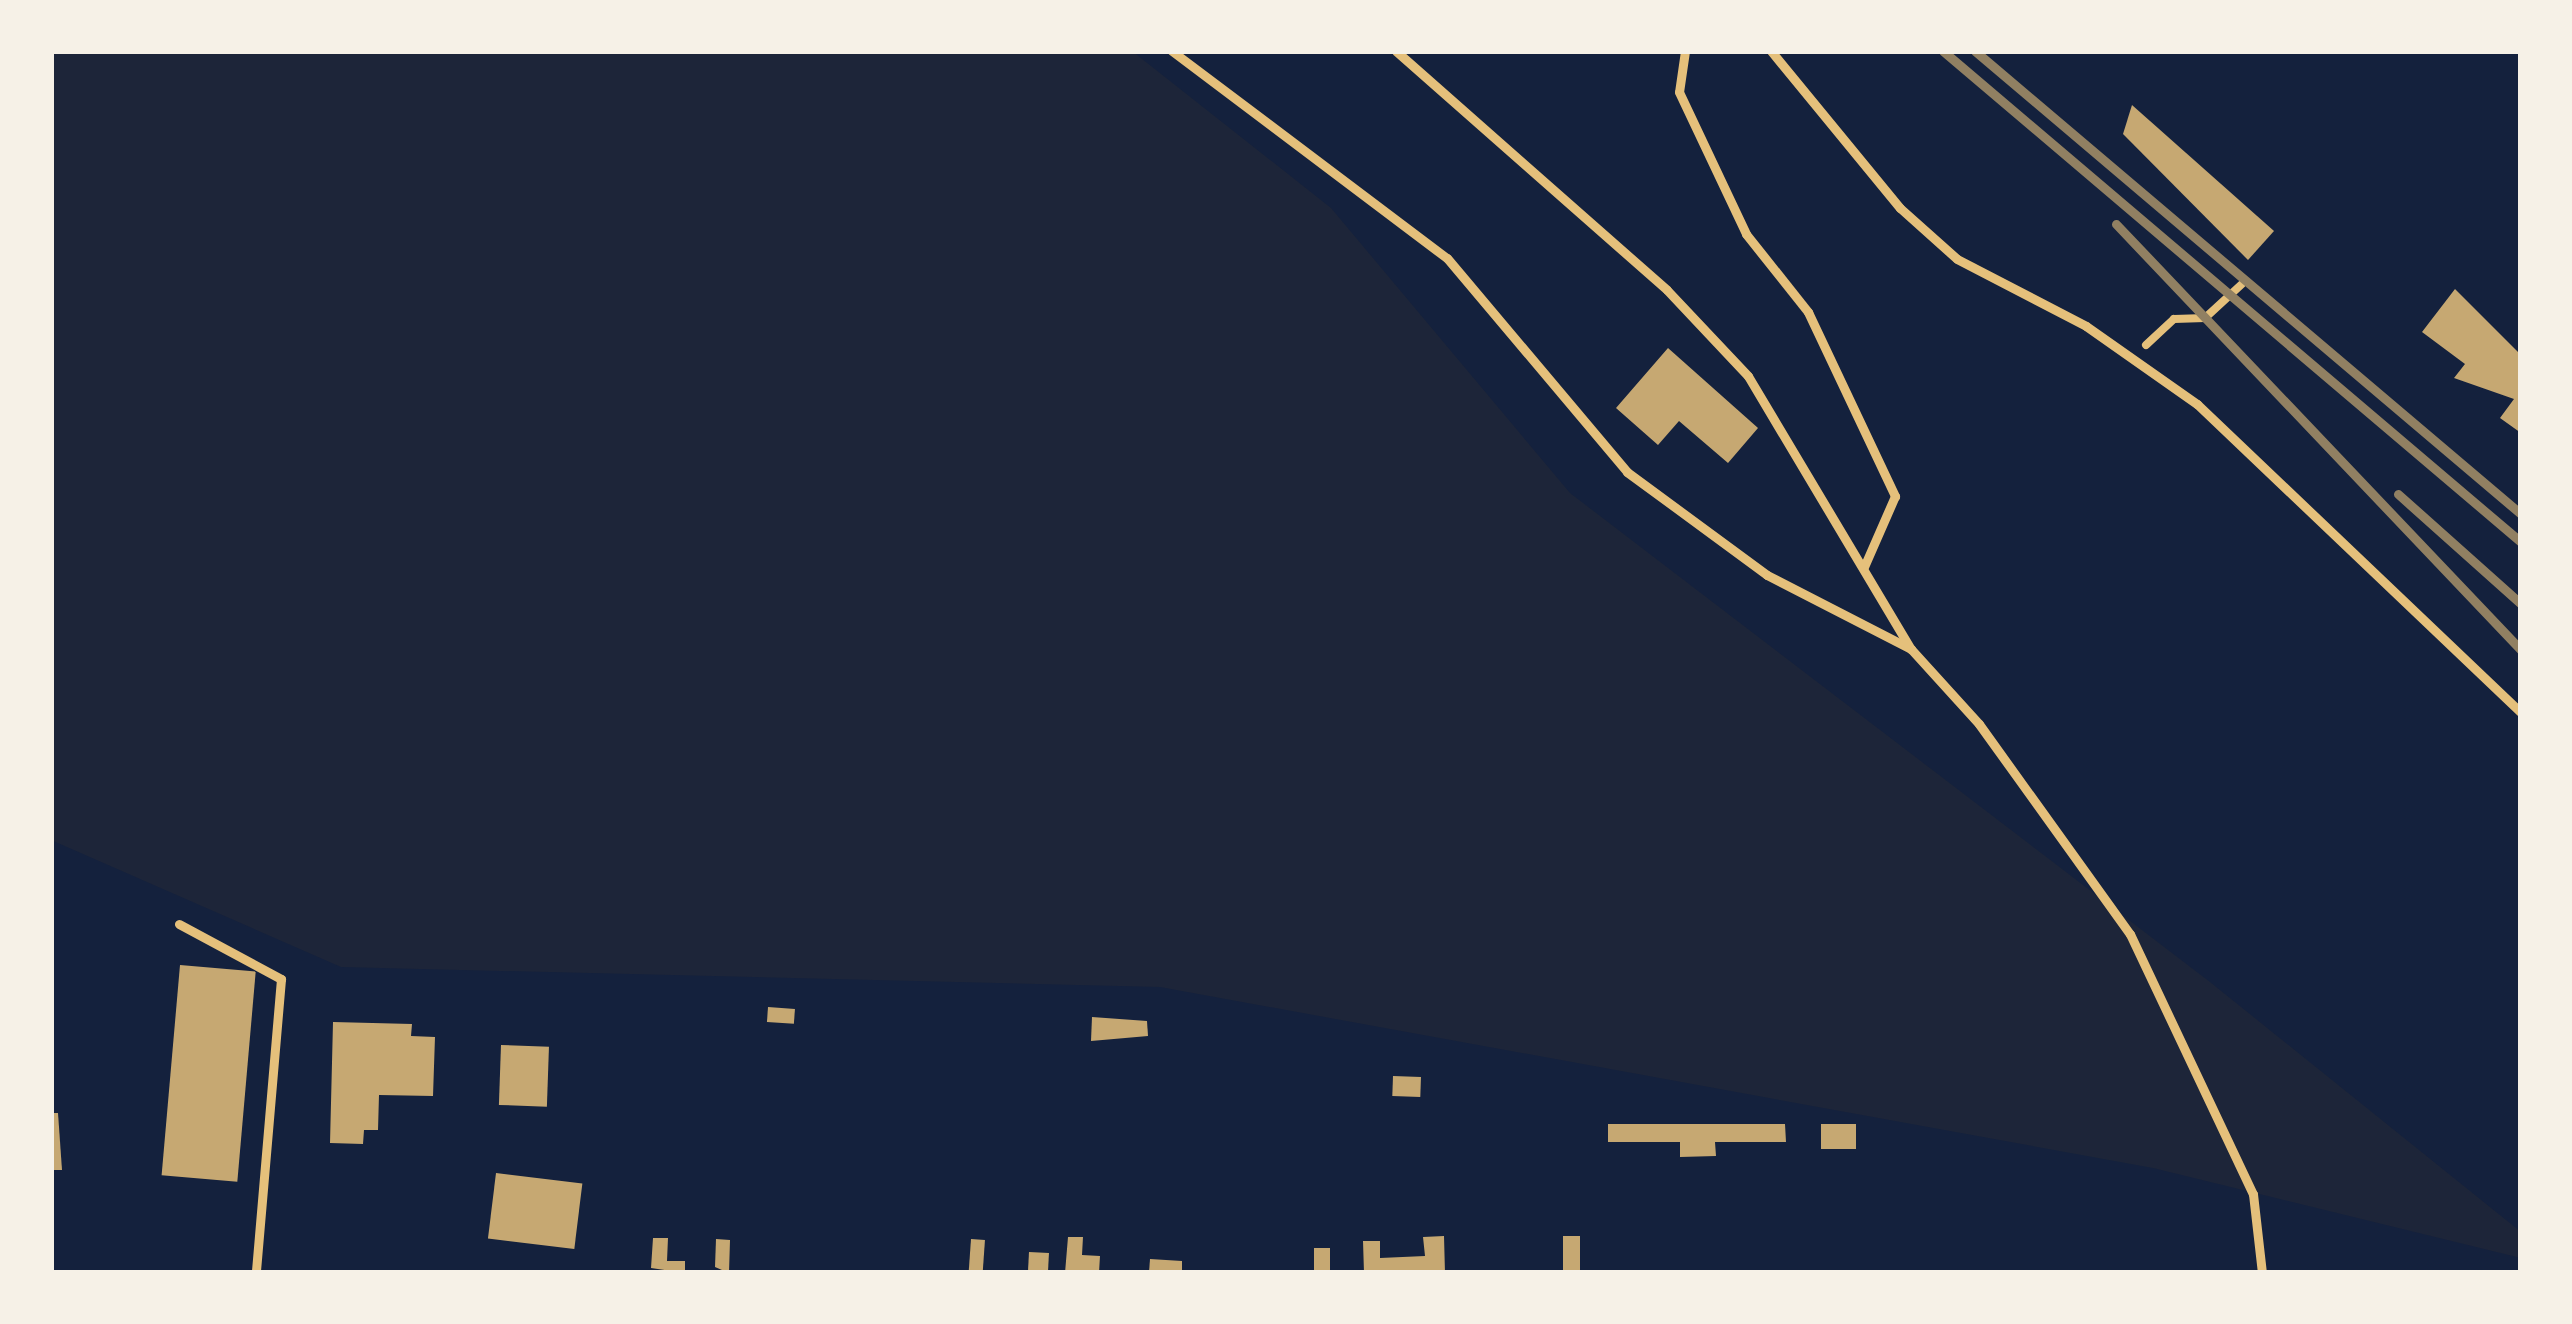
<!DOCTYPE html>
<style>
body{margin:0}
#map{position:relative;width:2572px;height:1324px;overflow:hidden;background:#14213d;font-family:"Archivo Narrow",sans-serif}
div>[style]{position:absolute}
[style*='--x']{left:calc(var(--x)*1px);top:calc(var(--y)*1px);width:calc(var(--w)*1px);rotate:calc(var(--a)*1deg)}
.green>*{inset:0;background:#1d2539}
.building>*{inset:0;background:#c6a872;transform-origin:0 0}
.path>*{height:8px;margin:-4px;padding:0 4px;transform-origin:4px;border-radius:4px;background:#e5c07b}
.service>*{height:9px;margin:-4.5px;padding:0 4.5px;transform-origin:4.5px;border-radius:4.5px;background:#e5c07b}
.rail>*{height:9px;margin:-4.5px;padding:0 4.5px;transform-origin:4.5px;border-radius:4.5px;background:#918062}
span{translate:-50% -50%;white-space:nowrap;text-align:center;line-height:1.15;-webkit-text-stroke:10px #f6f1e7;paint-order:stroke}
.frame{position:absolute;inset:0;border:54px solid #f6f1e7;pointer-events:none}
</style>
<div id="map">
<div class="green">
<i style="clip-path:polygon(51px 51px,1132px 51px,1331px 208px,1570px 493px,2210px 982px,2521px 1232px,2521px 1258px,2153px 1168px,1160px 987px,341px 967px,51px 840px)"></i>
</div>
<div class="building">
<i style="clip-path:polygon(2132px 105px,2274px 231px,2248px 260px,2123px 134px)"></i>
<i style="clip-path:polygon(2455px 289px,2521px 355px,2521px 433px,2500px 418px,2514px 399px,2454px 378px,2465px 364px,2422px 332px)"></i>
<i style="clip-path:polygon(1668px 348px,1758px 428px,1728px 463px,1679px 421px,1658px 445px,1616px 408px)"></i>
<i style="left:180px;top:965px;width:76px;height:211px;rotate:5deg"></i>
<i style="left:768px;top:1007px;width:27px;height:15px;rotate:4deg"></i>
<i style="clip-path:polygon(1092px 1017px,1147px 1021px,1148px 1036px,1091px 1041px)"></i>
<i style="clip-path:polygon(333px 1022px,412px 1024px,411px 1036px,435px 1037px,433px 1096px,379px 1095px,378px 1130px,364px 1130px,363px 1144px,330px 1143px)"></i>
<i style="left:501px;top:1045px;width:48px;height:60px;rotate:2deg"></i>
<i style="left:1393px;top:1076px;width:28px;height:20px;rotate:2deg"></i>
<i style="clip-path:polygon(51px 1113px,58px 1113px,62px 1170px,51px 1170px)"></i>
<i style="clip-path:polygon(1608px 1124px,1785px 1124px,1786px 1142px,1715px 1142px,1716px 1156px,1680px 1157px,1680px 1142px,1608px 1142px)"></i>
<i style="left:1821px;top:1124px;width:35px;height:25px"></i>
<i style="left:496px;top:1173px;width:87px;height:66px;rotate:7deg"></i>
<i style="clip-path:polygon(1444px 1236px,1445px 1273px,1364px 1273px,1363px 1241px,1380px 1241px,1380px 1258px,1425px 1256px,1423px 1237px)"></i>
<i style="left:1580px;top:1236px;width:37px;height:17px;rotate:90deg"></i>
<i style="clip-path:polygon(1068px 1237px,1083px 1237px,1082px 1255px,1100px 1256px,1099px 1273px,1065px 1273px)"></i>
<i style="clip-path:polygon(653px 1238px,668px 1238px,667px 1261px,685px 1261px,685px 1273px,651px 1268px)"></i>
<i style="clip-path:polygon(716px 1239px,730px 1240px,729px 1273px,715px 1267px)"></i>
<i style="left:971px;top:1239px;width:14px;height:34px;rotate:4deg"></i>
<i style="left:1314px;top:1248px;width:16px;height:25px"></i>
<i style="left:1029px;top:1252px;width:20px;height:21px;rotate:3deg"></i>
<i style="clip-path:polygon(1150px 1259px,1182px 1261px,1182px 1273px,1149px 1273px)"></i>
</div>
<div class="path">
<i style="--x:2146;--y:345;--w:38;--a:-43"></i>
<i style="--x:2174;--y:319;--w:31;--a:-2"></i>
<i style="--x:2205;--y:318;--w:50;--a:-42.6"></i>
</div>
<div class="service">
<i style="--x:1172;--y:51;--w:344;--a:37"></i>
<i style="--x:1447;--y:258;--w:280;--a:49.9"></i>
<i style="--x:1627;--y:472;--w:174;--a:36.3"></i>
<i style="--x:1767;--y:575;--w:162;--a:27.2"></i>
<i style="--x:1396;--y:51;--w:361;--a:41.4"></i>
<i style="--x:1667;--y:290;--w:118;--a:46.7"></i>
<i style="--x:1748;--y:376;--w:318;--a:59.2"></i>
<i style="--x:1911;--y:649;--w:101;--a:47.8"></i>
<i style="--x:1979;--y:724;--w:259;--a:54.3"></i>
<i style="--x:2130;--y:934;--w:288;--a:64.7"></i>
<i style="--x:2253;--y:1194;--w:80;--a:83.5"></i>
<i style="--x:1685;--y:51;--w:41;--a:98.3"></i>
<i style="--x:1679;--y:92;--w:157;--a:64.7"></i>
<i style="--x:1746;--y:234;--w:100;--a:51.5"></i>
<i style="--x:1808;--y:312;--w:204;--a:64.7"></i>
<i style="--x:1895;--y:496;--w:77;--a:113.6"></i>
<i style="--x:1771;--y:51;--w:203;--a:50.6"></i>
<i style="--x:1900;--y:208;--w:76;--a:41.8"></i>
<i style="--x:1957;--y:259;--w:145;--a:27.4"></i>
<i style="--x:2086;--y:326;--w:136;--a:35.1"></i>
<i style="--x:2197;--y:404;--w:448;--a:43.6"></i>
<i style="--x:179;--y:924;--w:116;--a:28.3"></i>
<i style="--x:281;--y:979;--w:295;--a:94.9"></i>
</div>
<div class="rail">
<i style="--x:1943;--y:51;--w:758;--a:40.35"></i>
<i style="--x:1975;--y:51;--w:716;--a:40.3"></i>
<i style="--x:2116;--y:224;--w:588;--a:46.45"></i>
<i style="--x:2398;--y:494;--w:165;--a:41.8"></i>
</div>
<div class="frame"></div>
</div>
